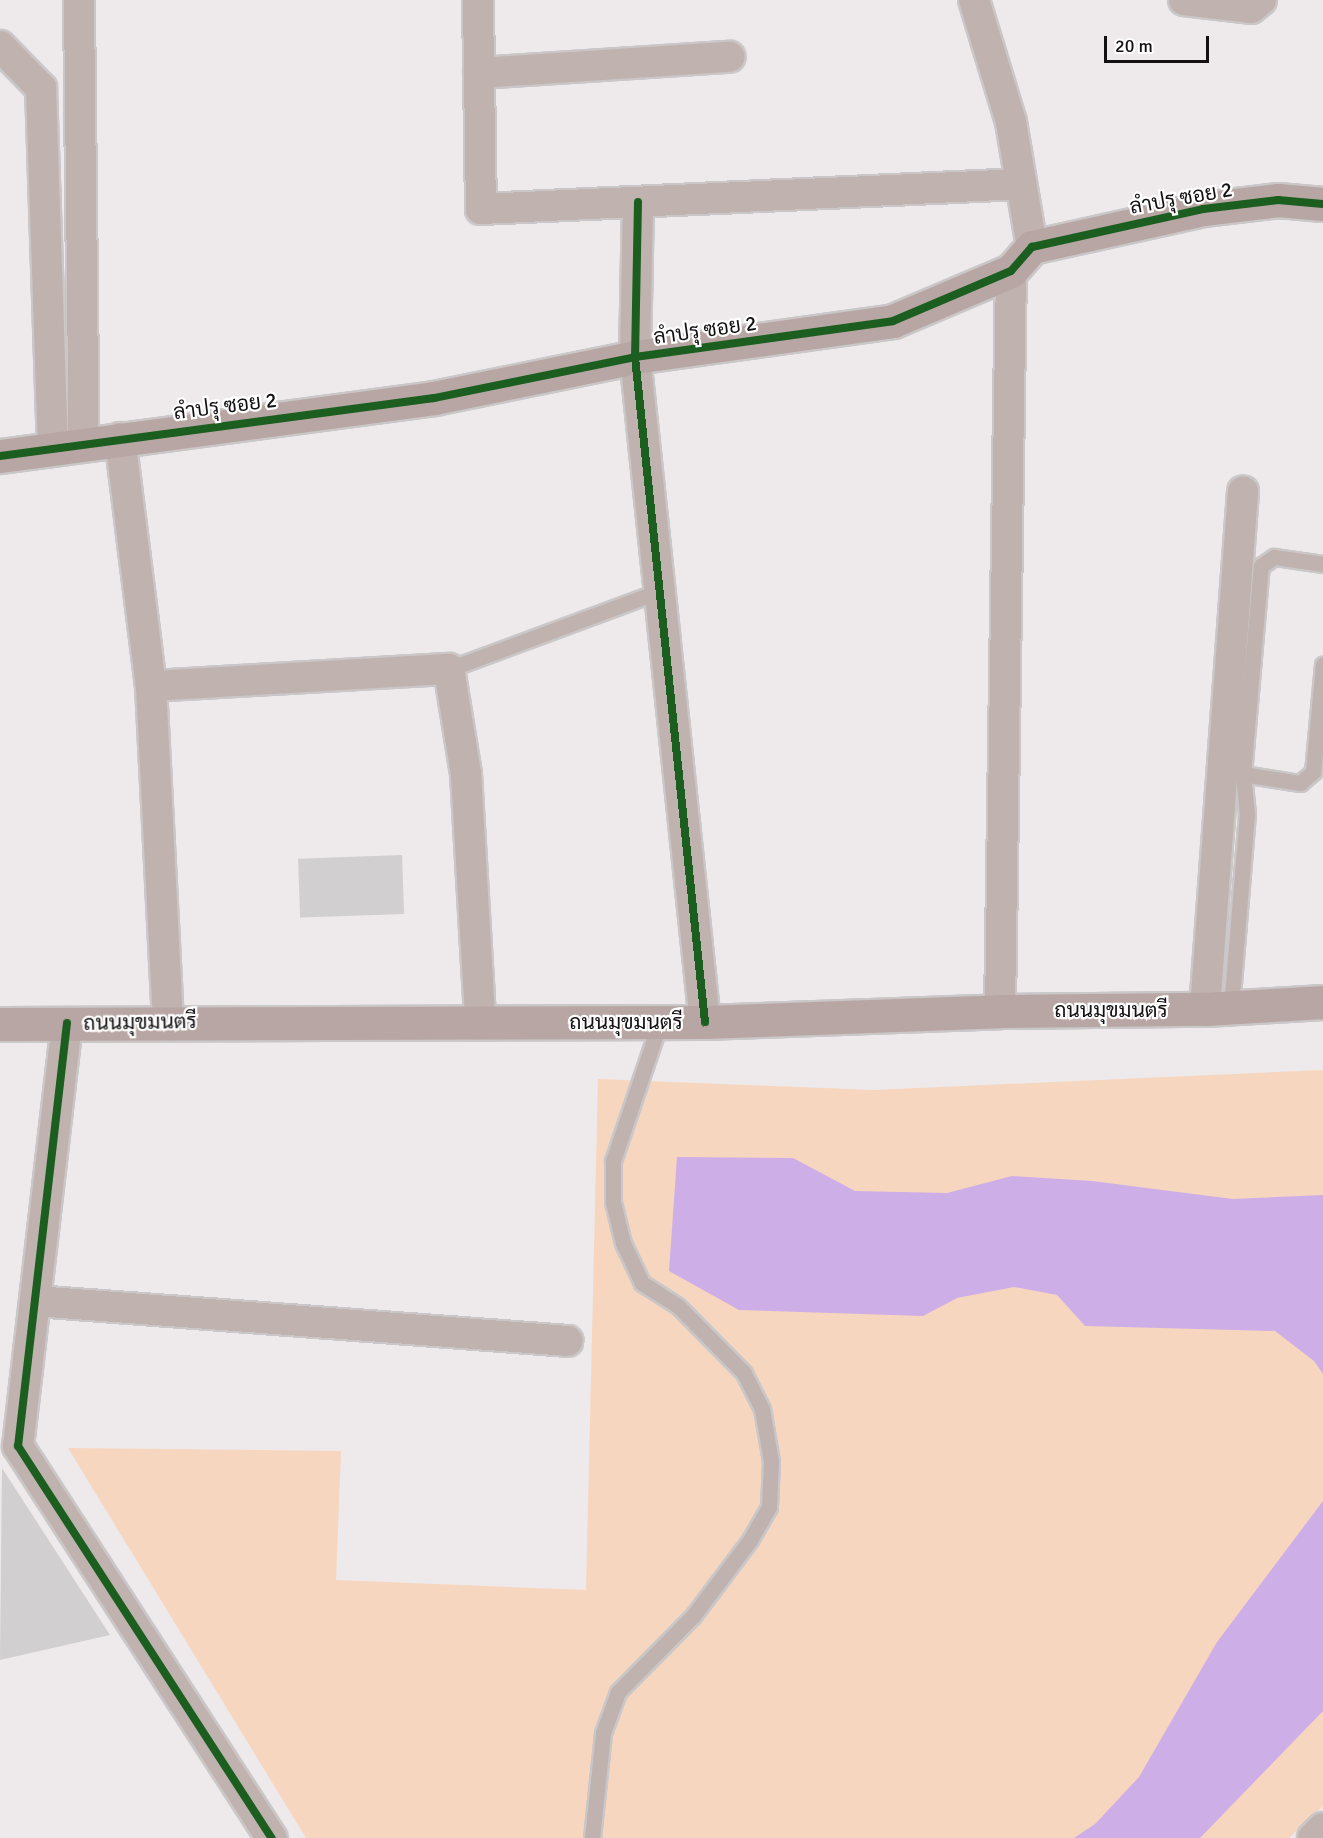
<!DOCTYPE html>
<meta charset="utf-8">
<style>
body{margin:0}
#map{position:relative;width:1323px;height:1838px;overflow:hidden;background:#eee9ea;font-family:Signika,Sarabun,sans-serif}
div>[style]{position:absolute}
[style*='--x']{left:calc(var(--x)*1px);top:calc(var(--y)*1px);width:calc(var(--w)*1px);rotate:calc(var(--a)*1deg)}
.green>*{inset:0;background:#f7d6bf}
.water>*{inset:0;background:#ceaee7}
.building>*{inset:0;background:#d2cfd0;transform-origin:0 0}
.roads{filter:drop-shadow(2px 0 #cac7c8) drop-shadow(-2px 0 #cac7c8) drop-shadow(0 2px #cac7c8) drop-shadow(0 -2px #cac7c8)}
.lane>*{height:15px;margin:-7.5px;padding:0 7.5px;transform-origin:7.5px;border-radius:7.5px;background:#bfb2af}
.street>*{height:30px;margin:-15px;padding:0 15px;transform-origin:15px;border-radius:15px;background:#bfb2af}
.secondary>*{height:33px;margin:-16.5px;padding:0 16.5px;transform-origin:16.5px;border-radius:16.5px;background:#b7a6a3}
.cycleway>*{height:8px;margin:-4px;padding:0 4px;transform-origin:4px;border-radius:4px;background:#1b5e20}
span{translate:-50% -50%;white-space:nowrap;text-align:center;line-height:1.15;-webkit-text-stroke:4.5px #fff;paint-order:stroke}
.street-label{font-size:21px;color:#131111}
.scale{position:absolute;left:1104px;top:36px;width:105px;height:27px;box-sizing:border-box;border:3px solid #131111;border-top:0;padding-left:8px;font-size:18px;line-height:21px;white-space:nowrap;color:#131111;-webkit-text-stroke:4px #fff;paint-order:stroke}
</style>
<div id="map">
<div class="green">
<i style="clip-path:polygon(1323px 1070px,1323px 1806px,1289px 1838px,306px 1838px,68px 1448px,341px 1451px,336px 1580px,586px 1590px,598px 1079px,873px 1090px)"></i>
</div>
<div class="water">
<i style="clip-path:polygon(677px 1157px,793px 1158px,855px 1191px,947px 1193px,1012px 1176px,1092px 1181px,1233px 1199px,1323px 1195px,1323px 1374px,1314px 1361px,1275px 1331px,1085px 1326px,1057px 1295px,1014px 1287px,957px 1298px,923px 1316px,739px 1310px,669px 1271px)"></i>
<i style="clip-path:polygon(1323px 1501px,1323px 1711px,1200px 1838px,1074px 1838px,1095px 1824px,1139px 1777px,1217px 1642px)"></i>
</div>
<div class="building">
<i style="left:402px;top:855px;width:59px;height:104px;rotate:88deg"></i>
<i style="clip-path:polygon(2px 1468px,110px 1635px,0 1660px)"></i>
</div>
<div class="roads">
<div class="lane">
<i style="--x:449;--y:669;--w:225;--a:-20.3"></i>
<i style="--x:1243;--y:774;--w:58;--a:9"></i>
<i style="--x:1300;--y:783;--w:17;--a:-40"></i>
<i style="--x:1313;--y:772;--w:108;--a:-84.7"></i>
<i style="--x:1231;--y:1008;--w:195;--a:-85.3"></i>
<i style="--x:1247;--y:814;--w:40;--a:-95.7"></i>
<i style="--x:1243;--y:774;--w:209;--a:-85.1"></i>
<i style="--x:1261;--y:566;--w:16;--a:-35"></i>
<i style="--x:1274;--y:557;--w:49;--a:8.1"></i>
<i style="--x:592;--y:1838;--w:106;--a:-84"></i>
<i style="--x:603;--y:1733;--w:44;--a:-69.9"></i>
<i style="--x:618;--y:1692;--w:107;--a:-45.4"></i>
<i style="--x:693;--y:1616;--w:95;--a:-53.1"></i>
<i style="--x:750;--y:1540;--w:38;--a:-60"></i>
<i style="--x:769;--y:1507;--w:46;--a:-87.5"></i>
<i style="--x:771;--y:1461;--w:53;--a:-99.8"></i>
<i style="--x:762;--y:1409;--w:40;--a:-116.6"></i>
<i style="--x:744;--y:1373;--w:94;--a:-134.6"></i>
<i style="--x:678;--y:1306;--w:43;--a:-147.4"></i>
<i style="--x:642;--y:1283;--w:44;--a:-115.4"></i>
<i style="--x:623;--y:1243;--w:42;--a:-103.7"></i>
<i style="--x:613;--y:1202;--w:41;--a:-90"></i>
<i style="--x:613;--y:1161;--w:147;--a:-71.3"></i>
</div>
<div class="street">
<i style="--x:79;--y:0;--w:444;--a:89.4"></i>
<i style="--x:478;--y:0;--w:209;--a:89.2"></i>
<i style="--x:481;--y:209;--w:541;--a:-2.65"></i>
<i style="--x:974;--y:0;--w:127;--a:73.1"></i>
<i style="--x:1011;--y:122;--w:127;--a:80.5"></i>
<i style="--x:1184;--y:0;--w:67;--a:6.8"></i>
<i style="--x:1251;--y:8;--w:13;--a:-39"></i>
<i style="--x:0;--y:46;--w:59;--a:45.7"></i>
<i style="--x:41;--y:88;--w:361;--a:88.1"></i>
<i style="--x:479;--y:73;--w:251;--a:-3.7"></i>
<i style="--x:638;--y:202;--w:155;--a:91.1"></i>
<i style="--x:635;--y:357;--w:669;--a:83.99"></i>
<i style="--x:120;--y:438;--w:250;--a:82.9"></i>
<i style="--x:151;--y:686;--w:336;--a:87.1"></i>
<i style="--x:151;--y:686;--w:298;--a:-3.3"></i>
<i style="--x:449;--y:669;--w:106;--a:80.8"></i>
<i style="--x:466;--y:774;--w:246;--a:86.7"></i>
<i style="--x:1205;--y:1009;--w:519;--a:-85.8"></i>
<i style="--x:1000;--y:1011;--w:740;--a:-89.15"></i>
<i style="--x:67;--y:1023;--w:426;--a:96.6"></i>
<i style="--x:18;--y:1446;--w:467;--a:57.1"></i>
<i style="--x:35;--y:1301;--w:534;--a:4.29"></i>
<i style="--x:1313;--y:1838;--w:14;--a:-45"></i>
</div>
<div class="secondary">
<i style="--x:0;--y:456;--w:438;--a:-7.6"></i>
<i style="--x:434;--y:398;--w:205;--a:-11.5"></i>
<i style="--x:635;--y:357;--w:260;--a:-7.9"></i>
<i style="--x:893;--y:321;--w:128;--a:-23"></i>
<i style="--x:1011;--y:271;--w:32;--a:-49"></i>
<i style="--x:1032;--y:247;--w:175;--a:-12.5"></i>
<i style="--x:1203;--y:209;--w:76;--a:-6.8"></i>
<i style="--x:1278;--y:200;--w:45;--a:5.1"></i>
<i style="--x:0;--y:1024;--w:705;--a:-0.16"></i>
<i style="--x:705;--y:1022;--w:295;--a:-2.1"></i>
<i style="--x:1000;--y:1011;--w:205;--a:-0.6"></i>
<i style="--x:1205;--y:1009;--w:118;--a:-3.4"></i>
</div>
</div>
<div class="cycleway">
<i style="--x:638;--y:202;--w:155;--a:91.1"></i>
<i style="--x:635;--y:357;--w:669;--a:83.99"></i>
<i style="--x:0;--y:456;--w:438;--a:-7.6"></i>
<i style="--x:434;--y:398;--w:205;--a:-11.5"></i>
<i style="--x:635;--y:357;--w:260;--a:-7.9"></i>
<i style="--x:893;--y:321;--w:128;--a:-23"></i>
<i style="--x:1011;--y:271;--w:32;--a:-49"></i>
<i style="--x:1032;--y:247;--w:175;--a:-12.5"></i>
<i style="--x:1203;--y:209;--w:76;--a:-6.8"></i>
<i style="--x:1278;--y:200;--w:45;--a:5.1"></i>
<i style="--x:67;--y:1023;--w:426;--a:96.6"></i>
<i style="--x:18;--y:1446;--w:467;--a:57.1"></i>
</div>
<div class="street-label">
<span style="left:1181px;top:198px;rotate:-10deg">ลำปรุ ซอย 2</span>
<span style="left:705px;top:330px;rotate:-8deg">ลำปรุ ซอย 2</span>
<span style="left:225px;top:406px;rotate:-7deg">ลำปรุ ซอย 2</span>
<span style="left:1111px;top:1010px">ถนนมุขมนตรี</span>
<span style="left:140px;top:1022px;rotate:-1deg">ถนนมุขมนตรี</span>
<span style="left:626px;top:1022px">ถนนมุขมนตรี</span>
</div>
<div class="scale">20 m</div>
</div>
